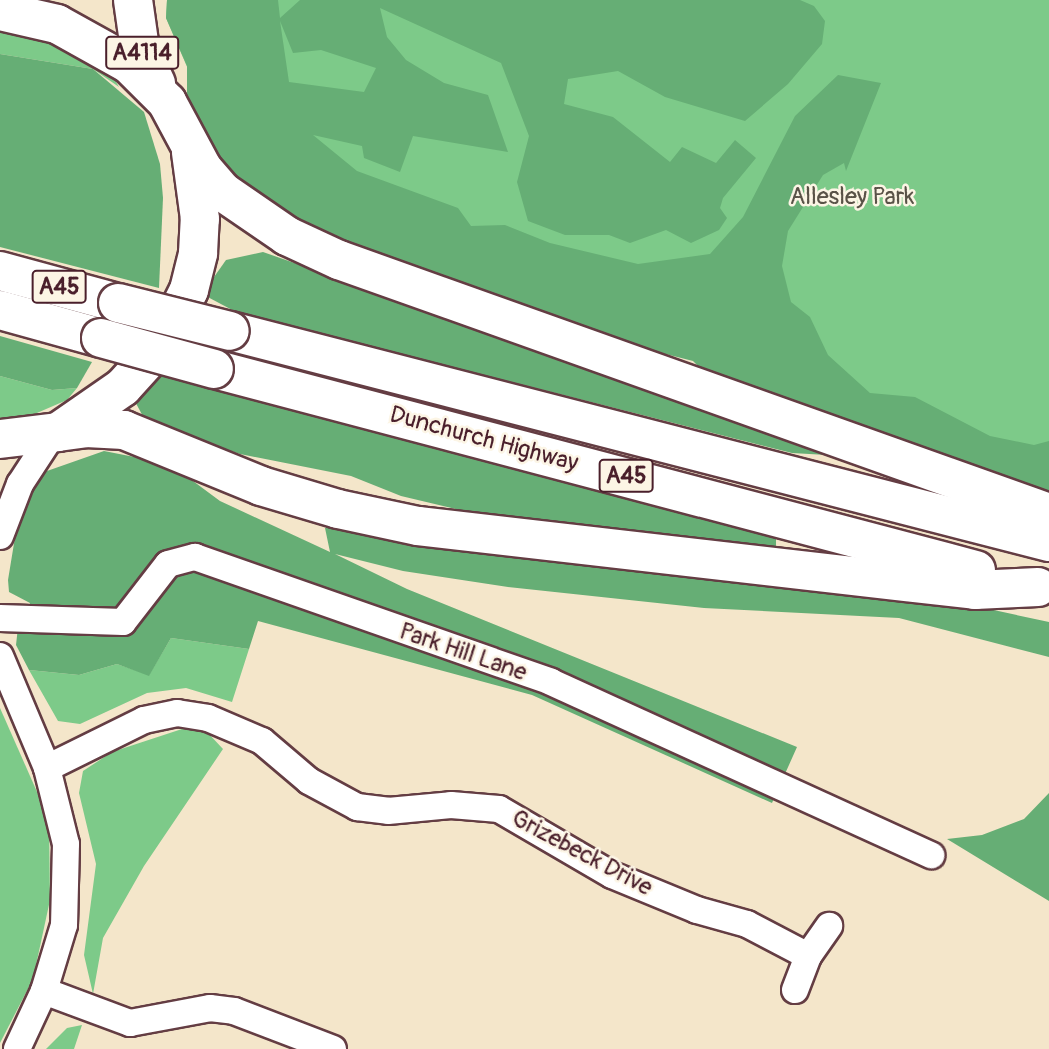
<!DOCTYPE html>
<style>
body{margin:0}
#map{position:relative;width:1049px;height:1049px;overflow:hidden;background:#f4e6ca;font-family:Pangolin,sans-serif}
div>[style]{position:absolute}
[style*='--x']{left:calc(var(--x)*1px);top:calc(var(--y)*1px);width:calc(var(--w)*1px);rotate:calc(var(--a)*1deg)}
.green>*{inset:0;background:#7dca89}
.forest>*{inset:0;background:#66ae75}
.roads{filter:drop-shadow(2px 0 #643d43) drop-shadow(-2px 0 #643d43) drop-shadow(0 2px #643d43) drop-shadow(0 -2px #643d43)}
.minor>*{height:26px;margin:-13px;padding:0 13px;transform-origin:13px;border-radius:13px;background:#fff}
.highway>*{height:38px;margin:-19px;padding:0 19px;transform-origin:19px;border-radius:19px;background:#fff}
.bridges{filter:drop-shadow(2px 0 #643d43) drop-shadow(-2px 0 #643d43) drop-shadow(0 2px #643d43) drop-shadow(0 -2px #643d43)}
.highway-bridge>*{height:38px;margin:-19px;padding:0 19px;transform-origin:19px;border-radius:19px;background:#fff}
span{translate:-50% -50%;white-space:nowrap;text-align:center;line-height:1.15;-webkit-text-stroke:5px #fcf5e5;paint-order:stroke}
.shield-label span{padding:2px 5px;background:#fcf5e5;border:2px solid;border-radius:5px;-webkit-text-stroke-width:0}
.shield-label{font-size:23px;color:#4a1f2b;font-weight:700}
.park-label{font-size:24px;color:#595247}
.street-label{font-size:24px;color:#4a1f2b}
</style>
<div id="map">
<div class="green">
<i style="clip-path:polygon(167px 0,1049px 0,1049px 479px,302px 201px,191px 76px,166px 18px)"></i>
<i style="clip-path:polygon(0 26px,40px 33px,106px 64px,119px 87px,93px 69px,0 54px)"></i>
<i style="clip-path:polygon(0 376px,52px 390px,77px 388px,67px 400px,23px 419px,0 419px)"></i>
<i style="clip-path:polygon(171px 638px,249px 649px,232px 702px,186px 688px,147px 693px,80px 724px,58px 721px,29px 670px,79px 675px,117px 664px,149px 675px)"></i>
<i style="clip-path:polygon(0 708px,49px 819px,50px 900px,33px 979px,0 1043px)"></i>
<i style="clip-path:polygon(182px 729px,207px 732px,223px 749px,144px 866px,103px 938px,93px 994px,84px 955px,96px 864px,79px 793px,83px 771px,112px 752px)"></i>
<i style="clip-path:polygon(82px 1025px,74px 1049px,46px 1049px,67px 1028px)"></i>
</div>
<div class="forest">
<i style="clip-path:polygon(evenodd,167px 0,278px 0,280px 18px,300px 0,800px 0,814px 6px,825px 21px,822px 44px,788px 84px,745px 121px,665px 97px,618px 71px,568px 79px,564px 104px,613px 117px,670px 162px,682px 147px,716px 163px,735px 140px,756px 158px,723px 198px,720px 208px,727px 218px,719px 230px,691px 243px,666px 230px,630px 243px,609px 235px,565px 235px,528px 221px,517px 182px,529px 136px,501px 63px,380px 8px,387px 37px,406px 60px,444px 83px,488px 95px,508px 152px,413px 136px,400px 172px,364px 158px,362px 146px,313px 135px,357px 171px,458px 208px,471px 226px,505px 225px,550px 243px,638px 264px,710px 254px,743px 217px,795px 116px,838px 75px,881px 83px,846px 171px,844px 163px,823px 175px,788px 231px,782px 266px,791px 302px,810px 317px,828px 355px,870px 393px,915px 397px,990px 436px,1034px 445px,1049px 441px,1049px 503px,723px 391px,693px 361px,634px 346px,289px 222px,206px 153px,204px 127px,187px 103px,187px 66px,166px 18px,167px 0,280px 21px,293px 53px,321px 50px,376px 68px,364px 92px,289px 82px,280px 21px)"></i>
<i style="clip-path:polygon(0 54px,93px 69px,144px 112px,160px 164px,163px 198px,159px 288px,0 247px)"></i>
<i style="clip-path:polygon(263px 252px,632px 381px,844px 456px,792px 453px,236px 312px,202px 294px,226px 260px)"></i>
<i style="clip-path:polygon(0 336px,92px 362px,77px 388px,52px 390px,0 376px)"></i>
<i style="clip-path:polygon(152px 376px,203px 379px,776px 535px,776px 556px,460px 510px,401px 496px,351px 476px,240px 454px,146px 422px,131px 394px)"></i>
<i style="clip-path:polygon(104px 451px,170px 464px,220px 501px,330px 552px,325px 528px,359px 523px,910px 592px,1049px 622px,1049px 657px,899px 618px,704px 608px,508px 587px,403px 571px,335px 554px,407px 589px,797px 747px,772px 803px,532px 695px,258px 621px,249px 649px,171px 638px,149px 676px,117px 664px,79px 675px,29px 670px,16px 645px,18px 627px,28px 616px,30px 603px,9px 592px,8px 580px,18px 519px,32px 488px,47px 471px)"></i>
<i style="clip-path:polygon(1049px 793px,1049px 901px,947px 839px,982px 835px,1024px 819px)"></i>
</div>
<div class="roads">
<div class="minor">
<i style="--x:0;--y:536;--w:56;--a:-69"></i>
<i style="--x:20;--y:484;--w:59;--a:-56.9"></i>
<i style="--x:0;--y:618;--w:123;--a:1.9"></i>
<i style="--x:123;--y:622;--w:73;--a:-52.2"></i>
<i style="--x:168;--y:564;--w:28;--a:-15"></i>
<i style="--x:195;--y:557;--w:377;--a:19.3"></i>
<i style="--x:551;--y:682;--w:418;--a:24.5"></i>
<i style="--x:0;--y:656;--w:121;--a:67.2"></i>
<i style="--x:47;--y:768;--w:78;--a:76"></i>
<i style="--x:66;--y:844;--w:81;--a:91.4"></i>
<i style="--x:64;--y:925;--w:69;--a:106.9"></i>
<i style="--x:44;--y:991;--w:64;--a:115"></i>
<i style="--x:47;--y:768;--w:108;--a:-26.3"></i>
<i style="--x:144;--y:720;--w:34;--a:-12"></i>
<i style="--x:177;--y:713;--w:31;--a:9"></i>
<i style="--x:208;--y:718;--w:59;--a:23.1"></i>
<i style="--x:262;--y:741;--w:62;--a:40.4"></i>
<i style="--x:309;--y:781;--w:55;--a:28.4"></i>
<i style="--x:357;--y:807;--w:31;--a:7"></i>
<i style="--x:388;--y:811;--w:63;--a:-5.4"></i>
<i style="--x:451;--y:805;--w:48;--a:4.8"></i>
<i style="--x:499;--y:809;--w:131;--a:30.3"></i>
<i style="--x:612;--y:875;--w:92;--a:22.4"></i>
<i style="--x:697;--y:910;--w:52;--a:15.6"></i>
<i style="--x:747;--y:924;--w:69;--a:27.7"></i>
<i style="--x:795;--y:990;--w:36;--a:-69"></i>
<i style="--x:808;--y:956;--w:37;--a:-55"></i>
<i style="--x:44;--y:991;--w:92;--a:20.4"></i>
<i style="--x:130;--y:1023;--w:81;--a:-10.6"></i>
<i style="--x:210;--y:1008;--w:24;--a:7"></i>
<i style="--x:234;--y:1011;--w:106;--a:21"></i>
</div>
<div class="highway">
<i style="--x:133;--y:0;--w:49;--a:81.9"></i>
<i style="--x:140;--y:49;--w:38;--a:65"></i>
<i style="--x:0;--y:11;--w:58;--a:12.8"></i>
<i style="--x:57;--y:24;--w:82;--a:29.1"></i>
<i style="--x:129;--y:64;--w:54;--a:45"></i>
<i style="--x:167;--y:102;--w:76;--a:61.8"></i>
<i style="--x:203;--y:169;--w:30;--a:49"></i>
<i style="--x:223;--y:192;--w:78;--a:34.5"></i>
<i style="--x:287;--y:236;--w:57;--a:24.8"></i>
<i style="--x:339;--y:260;--w:754;--a:19.61"></i>
<i style="--x:0;--y:271;--w:122;--a:15.2"></i>
<i style="--x:0;--y:310;--w:105;--a:15.5"></i>
<i style="--x:230;--y:331;--w:846;--a:14.45"></i>
<i style="--x:214;--y:369;--w:788;--a:14.78"></i>
<i style="--x:58;--y:432;--w:28;--a:-8"></i>
<i style="--x:86;--y:428;--w:38;--a:3"></i>
<i style="--x:124;--y:430;--w:148;--a:22.2"></i>
<i style="--x:261;--y:486;--w:80;--a:16.6"></i>
<i style="--x:338;--y:509;--w:82;--a:12"></i>
<i style="--x:418;--y:526;--w:561;--a:6.55"></i>
<i style="--x:975;--y:590;--w:63;--a:-2.7"></i>
<i style="--x:0;--y:439;--w:58;--a:-6.9"></i>
<i style="--x:58;--y:432;--w:79;--a:-34.7"></i>
<i style="--x:123;--y:387;--w:58;--a:-47.8"></i>
<i style="--x:162;--y:344;--w:60;--a:-63.4"></i>
<i style="--x:189;--y:290;--w:38;--a:-76"></i>
<i style="--x:198;--y:253;--w:34;--a:-87"></i>
<i style="--x:200;--y:219;--w:68;--a:-97.7"></i>
</div>
</div>
<div class="bridges">
<div class="highway-bridge">
<i style="--x:118;--y:303;--w:115;--a:14"></i>
<i style="--x:101;--y:338;--w:117;--a:15.3"></i>
</div>
</div>
<div class="shield-label">
<span style="left:142px;top:53px">A4114</span>
<span style="left:59px;top:287px">A45</span>
<span style="left:626px;top:476px">A45</span>
</div>
<div class="park-label">
<span style="left:852px;top:197px">Allesley Park</span>
</div>
<div class="street-label">
<span style="left:484px;top:439px;rotate:15deg">Dunchurch Highway</span>
<span style="left:463px;top:652px;rotate:19deg">Park Hill Lane</span>
<span style="left:582px;top:853px;rotate:28deg">Grizebeck Drive</span>
</div>
</div>
